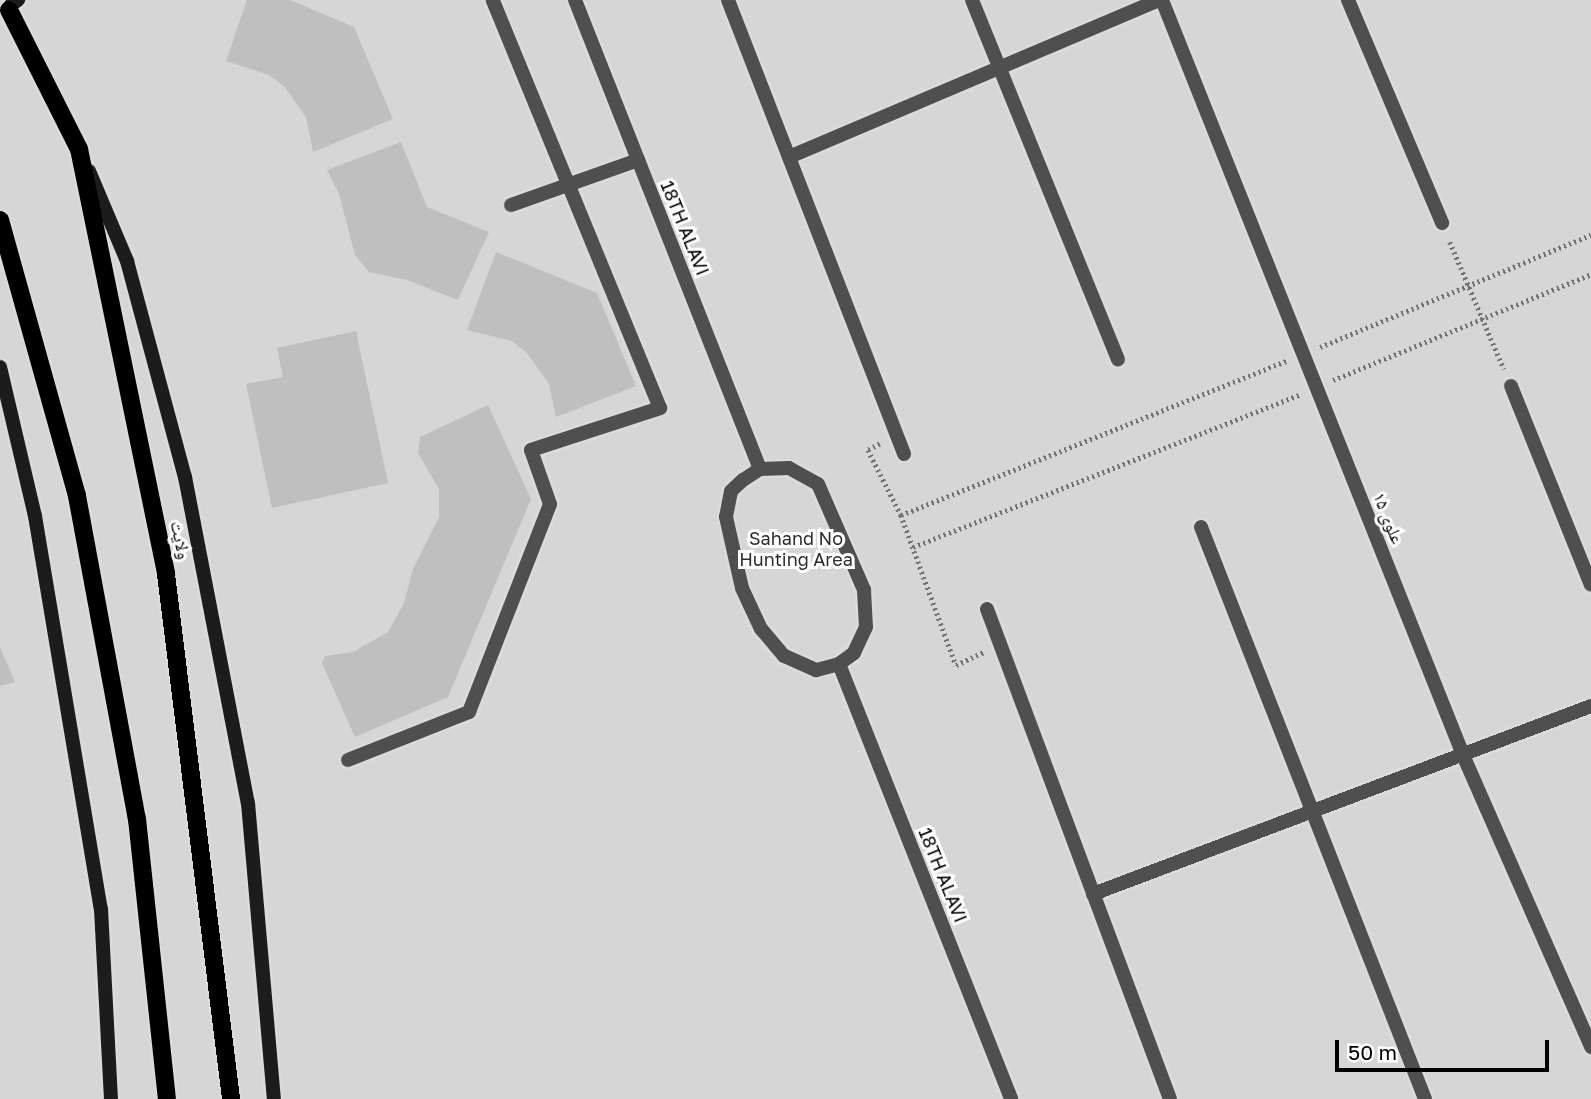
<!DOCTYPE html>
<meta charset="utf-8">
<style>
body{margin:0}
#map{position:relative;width:1591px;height:1099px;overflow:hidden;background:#fff;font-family:"Golos Text","Noto Naskh Arabic",sans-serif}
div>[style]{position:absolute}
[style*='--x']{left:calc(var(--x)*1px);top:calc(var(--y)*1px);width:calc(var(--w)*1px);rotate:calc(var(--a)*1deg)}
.green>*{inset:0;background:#d6d6d6;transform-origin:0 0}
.building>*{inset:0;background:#bfbfbf}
.path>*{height:4.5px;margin-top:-2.25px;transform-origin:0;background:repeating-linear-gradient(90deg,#717171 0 2px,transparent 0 5.5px)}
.roads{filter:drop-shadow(2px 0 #dbdbdb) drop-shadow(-2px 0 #dbdbdb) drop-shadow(0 2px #dbdbdb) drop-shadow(0 -2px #dbdbdb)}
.street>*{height:14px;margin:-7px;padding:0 7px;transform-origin:7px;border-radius:7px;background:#4f4f4f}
.secondary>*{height:14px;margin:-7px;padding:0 7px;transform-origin:7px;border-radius:7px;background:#1c1c1c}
.primary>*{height:18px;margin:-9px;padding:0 9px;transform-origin:9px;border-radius:9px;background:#000}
span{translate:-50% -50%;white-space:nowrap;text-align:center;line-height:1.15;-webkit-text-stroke:6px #fff;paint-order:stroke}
.street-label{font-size:18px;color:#000}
.park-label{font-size:18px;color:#2d2d2d}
.scale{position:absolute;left:1335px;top:1040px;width:214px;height:32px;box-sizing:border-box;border:4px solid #000;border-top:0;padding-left:9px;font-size:21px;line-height:24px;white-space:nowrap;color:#000;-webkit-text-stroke:5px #fff;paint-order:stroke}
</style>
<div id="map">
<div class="green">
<i style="left:0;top:0;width:1591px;height:1099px"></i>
</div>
<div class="building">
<i style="clip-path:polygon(247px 0,290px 0,354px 27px,393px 119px,313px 152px,306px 117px,284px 86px,269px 75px,226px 61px)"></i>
<i style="clip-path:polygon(401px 142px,427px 207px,489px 232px,458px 300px,407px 280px,369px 272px,355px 255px,339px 194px,327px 170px)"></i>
<i style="clip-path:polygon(496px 252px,597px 293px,636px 386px,556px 417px,549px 384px,527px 353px,512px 341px,467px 330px)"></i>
<i style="clip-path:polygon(356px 331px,388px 483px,272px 508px,246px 384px,283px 377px,277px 348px)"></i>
<i style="clip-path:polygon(488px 405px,531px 499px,448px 697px,355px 737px,322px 663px,325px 656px,353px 652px,388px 632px,404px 603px,413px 569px,439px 517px,439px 489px,418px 453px,420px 437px)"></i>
<i style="clip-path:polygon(0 647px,15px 682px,0 686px)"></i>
</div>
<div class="path">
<i style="--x:1450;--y:242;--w:138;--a:67"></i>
<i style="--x:1320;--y:347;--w:293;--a:-22.5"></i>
<i style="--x:1333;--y:380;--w:279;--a:-22.3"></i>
<i style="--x:880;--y:444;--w:13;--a:153"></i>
<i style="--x:868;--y:450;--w:73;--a:63.1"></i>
<i style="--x:901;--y:515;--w:160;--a:69.9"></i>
<i style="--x:956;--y:665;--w:31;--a:-25"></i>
<i style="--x:901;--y:515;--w:415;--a:-21.8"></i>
<i style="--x:913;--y:547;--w:415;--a:-21.5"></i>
</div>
<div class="roads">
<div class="street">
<i style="--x:575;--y:0;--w:504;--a:68.47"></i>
<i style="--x:728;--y:0;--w:487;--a:68.8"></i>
<i style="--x:972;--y:0;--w:388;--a:67.9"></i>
<i style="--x:1162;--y:0;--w:813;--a:68.26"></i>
<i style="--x:1463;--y:755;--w:319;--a:66.3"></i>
<i style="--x:1348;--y:0;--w:242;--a:67.1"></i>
<i style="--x:789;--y:157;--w:402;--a:-23"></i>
<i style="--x:511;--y:205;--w:135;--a:-19.5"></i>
<i style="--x:1511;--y:386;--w:214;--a:68.1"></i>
<i style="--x:789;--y:468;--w:33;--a:29"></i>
<i style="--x:818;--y:484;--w:116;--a:66.5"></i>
<i style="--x:864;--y:590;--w:37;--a:87"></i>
<i style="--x:866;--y:627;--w:29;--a:115"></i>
<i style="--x:854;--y:653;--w:19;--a:144"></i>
<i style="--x:839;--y:664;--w:24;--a:165"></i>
<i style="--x:816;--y:670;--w:35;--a:-156"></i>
<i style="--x:784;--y:656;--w:35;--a:-130"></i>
<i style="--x:761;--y:629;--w:45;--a:-114.9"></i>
<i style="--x:742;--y:588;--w:73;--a:-102.7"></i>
<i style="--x:726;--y:517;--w:26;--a:-79"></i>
<i style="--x:731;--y:491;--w:16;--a:-43"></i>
<i style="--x:743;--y:480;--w:20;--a:-33"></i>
<i style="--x:760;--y:469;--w:29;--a:-2"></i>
<i style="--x:1201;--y:527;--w:614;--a:68.61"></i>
<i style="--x:987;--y:609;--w:523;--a:69.52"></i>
<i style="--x:839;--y:664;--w:468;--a:68.4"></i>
<i style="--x:348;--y:760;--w:130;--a:-21.6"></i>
<i style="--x:469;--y:712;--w:223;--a:-68.7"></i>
<i style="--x:550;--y:504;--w:57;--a:-109.4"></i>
<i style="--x:531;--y:450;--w:136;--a:-18"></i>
<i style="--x:660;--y:408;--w:441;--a:-112.3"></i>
<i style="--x:1093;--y:894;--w:532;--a:-20.68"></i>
</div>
<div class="secondary">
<i style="--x:11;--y:5;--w:9;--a:-36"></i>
<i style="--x:89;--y:171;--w:98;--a:67.1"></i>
<i style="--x:127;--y:261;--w:224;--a:75"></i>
<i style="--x:185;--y:477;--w:332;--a:79.1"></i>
<i style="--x:248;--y:803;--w:297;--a:85"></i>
<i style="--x:0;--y:367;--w:153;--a:76.8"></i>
<i style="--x:35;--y:516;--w:399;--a:80.5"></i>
<i style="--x:101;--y:909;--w:190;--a:87"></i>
</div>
<div class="primary">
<i style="--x:9;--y:10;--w:156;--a:63.3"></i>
<i style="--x:79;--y:149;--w:434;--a:78.4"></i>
<i style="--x:166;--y:574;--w:529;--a:82.94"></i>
<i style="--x:0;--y:220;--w:287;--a:74.4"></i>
<i style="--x:77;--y:496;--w:329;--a:79.5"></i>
<i style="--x:137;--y:819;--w:282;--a:83.9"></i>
</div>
</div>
<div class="street-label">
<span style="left:685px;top:228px;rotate:68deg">18TH ALAVI</span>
<span style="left:1389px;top:518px;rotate:68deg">علوی ۱۵</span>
<span style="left:181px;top:540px;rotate:78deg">ولایت</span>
<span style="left:943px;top:875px;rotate:68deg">18TH ALAVI</span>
</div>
<div class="park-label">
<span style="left:796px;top:549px">Sahand No<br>Hunting Area</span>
</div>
<div class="scale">50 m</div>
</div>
